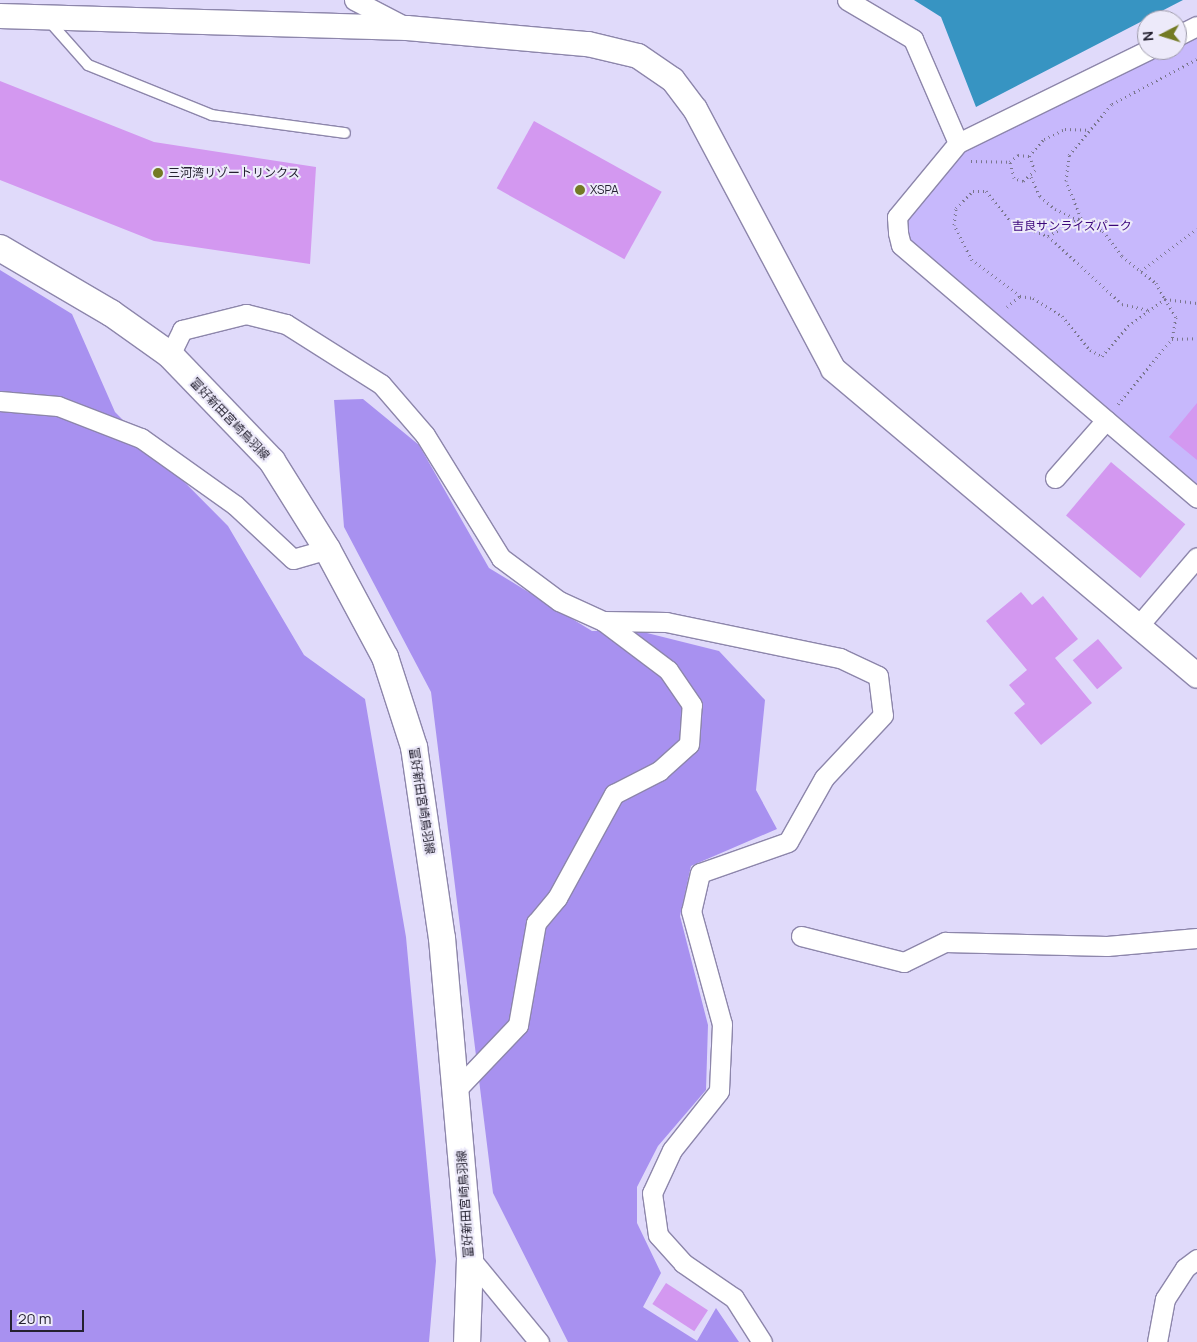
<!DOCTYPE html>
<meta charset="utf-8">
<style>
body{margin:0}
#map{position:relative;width:1197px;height:1342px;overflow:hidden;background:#e0dafa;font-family:Manrope,"Noto Sans JP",sans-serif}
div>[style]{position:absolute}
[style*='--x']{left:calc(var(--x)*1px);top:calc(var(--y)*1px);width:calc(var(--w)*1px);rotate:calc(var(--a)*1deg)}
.green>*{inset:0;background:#c7b8fc}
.forest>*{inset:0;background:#a891f0}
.water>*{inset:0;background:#3794c2}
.building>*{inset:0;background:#d398f0;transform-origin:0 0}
.path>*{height:3px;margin-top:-1.5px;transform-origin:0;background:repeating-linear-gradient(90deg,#7a768d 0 1px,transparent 0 5px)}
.roads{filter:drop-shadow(1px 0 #8d86ab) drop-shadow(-1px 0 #8d86ab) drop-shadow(0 1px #8d86ab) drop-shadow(0 -1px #8d86ab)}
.service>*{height:10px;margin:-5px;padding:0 5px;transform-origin:5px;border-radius:5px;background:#fff}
.minor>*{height:19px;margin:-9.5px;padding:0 9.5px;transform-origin:9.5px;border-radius:9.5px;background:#fff}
.tertiary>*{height:24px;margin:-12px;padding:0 12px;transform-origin:12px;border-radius:12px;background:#fff}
.secondary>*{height:26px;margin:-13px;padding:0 13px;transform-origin:13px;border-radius:13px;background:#fff}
.dots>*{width:14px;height:14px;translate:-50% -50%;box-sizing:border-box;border:2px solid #edeafa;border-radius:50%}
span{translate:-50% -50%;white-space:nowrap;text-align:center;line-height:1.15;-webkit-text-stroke:4px #edeafa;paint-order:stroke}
.poi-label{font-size:12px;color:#242130}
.left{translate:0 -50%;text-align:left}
.park-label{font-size:12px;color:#3b057a}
.street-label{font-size:12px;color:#242130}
.north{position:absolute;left:1137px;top:10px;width:50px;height:50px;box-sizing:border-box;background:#edeafa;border:1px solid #9d9aa9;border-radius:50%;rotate:265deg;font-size:14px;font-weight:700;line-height:20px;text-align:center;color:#242130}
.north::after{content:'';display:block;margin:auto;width:18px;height:22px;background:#737a24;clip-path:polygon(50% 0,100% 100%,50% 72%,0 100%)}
.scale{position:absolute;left:10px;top:1310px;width:74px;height:22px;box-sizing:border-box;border:2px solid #242130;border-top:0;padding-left:6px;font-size:15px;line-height:18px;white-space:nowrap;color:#242130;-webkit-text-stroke:4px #edeafa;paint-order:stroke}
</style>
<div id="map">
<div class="green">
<i style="clip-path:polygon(1197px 26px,1197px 498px,898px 233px,958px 143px,1148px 50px,1177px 50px,1177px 36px)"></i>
</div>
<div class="forest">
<i style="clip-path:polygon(0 270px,72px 314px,115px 412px,228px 526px,304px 655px,365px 699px,406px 937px,436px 1261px,429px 1342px,0 1342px)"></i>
<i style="clip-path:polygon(363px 399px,419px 445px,489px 568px,592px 631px,639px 631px,719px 651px,765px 700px,756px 790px,777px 829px,691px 866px,680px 916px,708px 1025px,706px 1090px,658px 1146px,637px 1187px,637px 1223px,661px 1273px,643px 1307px,697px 1341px,716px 1308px,739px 1342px,568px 1342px,493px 1193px,431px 692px,344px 527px,334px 400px)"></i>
</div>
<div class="water">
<i style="clip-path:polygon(914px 0,1183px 0,976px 107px,941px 17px)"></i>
</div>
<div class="building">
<i style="clip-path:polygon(0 81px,154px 142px,316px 167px,310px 264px,154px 241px,0 180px)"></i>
<i style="left:534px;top:121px;width:146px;height:77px;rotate:29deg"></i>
<i style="clip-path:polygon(1197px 403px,1197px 460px,1169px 437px)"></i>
<i style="left:1111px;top:462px;width:97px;height:70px;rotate:40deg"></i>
<i style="clip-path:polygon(1021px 592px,1032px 605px,1043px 596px,1078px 639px,1055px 658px,1092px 703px,1041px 745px,1014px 713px,1025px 704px,1009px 685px,1027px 670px,986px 621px)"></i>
<i style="left:1098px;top:639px;width:38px;height:33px;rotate:50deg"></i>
<i style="left:666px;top:1283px;width:50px;height:25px;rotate:33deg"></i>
</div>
<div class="path">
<i style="--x:1029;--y:156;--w:23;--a:-49"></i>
<i style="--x:1044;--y:139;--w:23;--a:-25"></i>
<i style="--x:1065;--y:129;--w:23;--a:2"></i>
<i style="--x:971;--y:161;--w:39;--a:1"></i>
<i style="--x:1010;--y:162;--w:11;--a:-41"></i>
<i style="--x:1018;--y:155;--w:11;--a:5"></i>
<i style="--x:1029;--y:156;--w:15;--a:67"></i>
<i style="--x:1035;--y:170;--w:16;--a:137"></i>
<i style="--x:1023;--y:181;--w:9;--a:-162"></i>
<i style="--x:1014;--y:178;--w:16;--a:-104"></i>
<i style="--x:1031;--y:177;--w:21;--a:65"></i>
<i style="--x:1040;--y:196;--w:20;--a:41"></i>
<i style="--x:1055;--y:209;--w:53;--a:24.6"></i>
<i style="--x:1103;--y:231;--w:31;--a:53"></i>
<i style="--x:1122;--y:256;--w:43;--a:38.5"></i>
<i style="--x:1156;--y:283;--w:18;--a:61"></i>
<i style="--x:1165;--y:299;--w:32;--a:7"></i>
<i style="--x:1048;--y:236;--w:100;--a:42.6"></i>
<i style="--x:1122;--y:304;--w:28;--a:13"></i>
<i style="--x:1141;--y:271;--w:70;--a:-36.9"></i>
<i style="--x:1020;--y:296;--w:60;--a:-143.1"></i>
<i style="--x:972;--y:260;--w:39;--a:-117"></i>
<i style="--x:954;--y:225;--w:17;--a:-83"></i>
<i style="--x:956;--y:208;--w:24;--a:-45"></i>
<i style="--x:973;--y:191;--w:13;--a:0"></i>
<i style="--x:986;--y:191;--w:40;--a:51"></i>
<i style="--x:1011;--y:222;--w:40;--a:21"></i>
<i style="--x:1048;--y:236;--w:38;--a:-29"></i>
<i style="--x:1081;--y:218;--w:40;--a:-112"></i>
<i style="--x:1066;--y:181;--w:26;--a:-83"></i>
<i style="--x:1069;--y:155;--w:67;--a:-49.9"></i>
<i style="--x:1112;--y:104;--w:96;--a:-27.9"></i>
<i style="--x:1007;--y:307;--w:17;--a:-40"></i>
<i style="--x:1020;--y:296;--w:13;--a:9"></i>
<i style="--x:1033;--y:298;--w:34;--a:32"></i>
<i style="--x:1062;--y:316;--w:44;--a:50.5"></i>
<i style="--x:1090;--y:350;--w:13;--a:27"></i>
<i style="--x:1102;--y:356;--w:40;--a:-49"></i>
<i style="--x:1128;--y:326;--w:46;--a:-36.1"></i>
<i style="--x:1165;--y:299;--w:21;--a:59"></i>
<i style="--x:1176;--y:317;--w:22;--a:100"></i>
<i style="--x:1118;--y:404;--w:85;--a:-50.3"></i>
<i style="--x:1172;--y:339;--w:25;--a:-2"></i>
</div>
<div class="roads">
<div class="service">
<i style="--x:49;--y:21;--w:59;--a:48.4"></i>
<i style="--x:88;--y:65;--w:134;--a:22"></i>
<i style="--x:212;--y:115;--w:134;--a:7.7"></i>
</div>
<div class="minor">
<i style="--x:354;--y:0;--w:59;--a:27.4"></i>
<i style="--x:847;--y:0;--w:77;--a:30.6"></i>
<i style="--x:913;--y:39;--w:113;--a:66.6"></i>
<i style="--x:1177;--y:36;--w:22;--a:-27"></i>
<i style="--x:1148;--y:50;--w:212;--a:153.9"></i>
<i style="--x:958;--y:143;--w:96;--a:129.5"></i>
<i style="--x:897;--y:217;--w:16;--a:86"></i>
<i style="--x:898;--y:233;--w:12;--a:76"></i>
<i style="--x:901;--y:245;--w:389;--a:40.5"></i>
<i style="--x:170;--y:355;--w:28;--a:-64"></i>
<i style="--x:182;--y:330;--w:66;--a:-14"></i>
<i style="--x:246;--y:314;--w:41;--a:14"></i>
<i style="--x:286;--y:324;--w:112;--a:32.3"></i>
<i style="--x:381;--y:384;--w:67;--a:49.2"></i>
<i style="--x:425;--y:435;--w:145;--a:58.3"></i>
<i style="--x:501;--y:558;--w:72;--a:36.6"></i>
<i style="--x:559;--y:601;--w:48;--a:24.4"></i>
<i style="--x:603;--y:621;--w:63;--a:0.9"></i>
<i style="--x:666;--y:622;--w:178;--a:11.7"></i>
<i style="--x:840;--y:658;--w:42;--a:25.3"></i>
<i style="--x:878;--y:676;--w:39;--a:83"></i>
<i style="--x:883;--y:715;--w:86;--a:133.1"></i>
<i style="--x:824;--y:778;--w:73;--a:119.4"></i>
<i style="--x:788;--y:842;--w:93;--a:160.6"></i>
<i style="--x:700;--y:873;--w:39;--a:103"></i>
<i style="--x:691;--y:911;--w:117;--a:74.7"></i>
<i style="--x:722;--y:1024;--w:67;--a:92.6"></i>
<i style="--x:719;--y:1091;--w:75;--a:128.5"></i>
<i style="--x:672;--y:1150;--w:47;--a:114.9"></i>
<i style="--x:652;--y:1193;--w:42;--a:81.9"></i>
<i style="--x:658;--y:1235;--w:38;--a:48"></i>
<i style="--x:683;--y:1263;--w:62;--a:34.5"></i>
<i style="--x:734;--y:1298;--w:52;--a:57.5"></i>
<i style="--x:0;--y:401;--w:58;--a:4.9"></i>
<i style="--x:58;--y:406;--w:89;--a:21.1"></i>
<i style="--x:141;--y:438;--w:115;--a:35.5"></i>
<i style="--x:235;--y:505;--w:79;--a:43"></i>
<i style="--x:293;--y:559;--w:35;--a:-16"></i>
<i style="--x:1055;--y:478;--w:77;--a:-48.7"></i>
<i style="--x:1139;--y:625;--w:89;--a:-49.5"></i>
<i style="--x:801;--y:936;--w:106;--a:14.2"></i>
<i style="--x:904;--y:962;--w:46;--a:-26"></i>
<i style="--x:945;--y:942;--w:162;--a:1.4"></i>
<i style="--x:1107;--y:946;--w:90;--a:-5.1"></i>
<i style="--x:456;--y:1090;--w:90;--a:-46.4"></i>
<i style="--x:518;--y:1025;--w:104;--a:-80"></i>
<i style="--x:536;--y:923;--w:33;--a:-50"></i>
<i style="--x:557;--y:898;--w:119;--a:-61.3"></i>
<i style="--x:614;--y:794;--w:51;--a:-27.1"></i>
<i style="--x:659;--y:771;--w:40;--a:-42"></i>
<i style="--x:689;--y:744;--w:39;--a:-86"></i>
<i style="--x:692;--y:705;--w:42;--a:-124.4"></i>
<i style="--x:668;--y:670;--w:81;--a:-143"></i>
<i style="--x:470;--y:1258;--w:109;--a:50.6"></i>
<i style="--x:1157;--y:1342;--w:44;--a:-79.5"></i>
<i style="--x:1165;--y:1299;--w:37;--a:-57"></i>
<i style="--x:1185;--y:1268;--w:15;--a:-37"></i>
</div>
<div class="tertiary">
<i style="--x:0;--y:16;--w:407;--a:1.7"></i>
<i style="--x:407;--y:28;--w:182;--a:5.1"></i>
<i style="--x:588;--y:44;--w:51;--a:13.5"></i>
<i style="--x:638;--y:56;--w:42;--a:34.4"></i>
<i style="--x:673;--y:80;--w:36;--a:53"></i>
<i style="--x:695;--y:109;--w:294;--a:62"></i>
<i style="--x:833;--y:369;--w:476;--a:40.1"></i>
</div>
<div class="secondary">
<i style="--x:0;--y:248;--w:129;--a:30.4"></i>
<i style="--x:111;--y:313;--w:72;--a:35.4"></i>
<i style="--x:170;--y:355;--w:147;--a:46.1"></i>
<i style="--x:272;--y:461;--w:104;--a:58"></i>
<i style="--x:327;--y:549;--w:123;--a:61.8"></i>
<i style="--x:385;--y:657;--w:95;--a:72.1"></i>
<i style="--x:414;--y:747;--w:193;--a:81.7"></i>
<i style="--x:442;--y:938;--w:321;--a:85"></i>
<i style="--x:470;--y:1258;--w:84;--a:92"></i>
</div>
</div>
<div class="dots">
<i style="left:158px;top:173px;background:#737a24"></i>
<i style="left:580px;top:190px;background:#737a24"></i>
</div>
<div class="poi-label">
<span class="left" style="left:168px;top:173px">三河湾リゾートリンクス</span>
<span class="left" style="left:590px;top:190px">XSPA</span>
</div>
<div class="park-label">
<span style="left:1072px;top:226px">吉良サンライズパーク</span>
</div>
<div class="street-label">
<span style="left:230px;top:419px;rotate:46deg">富好新田宮崎鳥羽線</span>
<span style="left:422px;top:801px;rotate:81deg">富好新田宮崎鳥羽線</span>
<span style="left:465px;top:1204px;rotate:-94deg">富好新田宮崎鳥羽線</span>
</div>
<div class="north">N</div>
<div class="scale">20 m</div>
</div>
